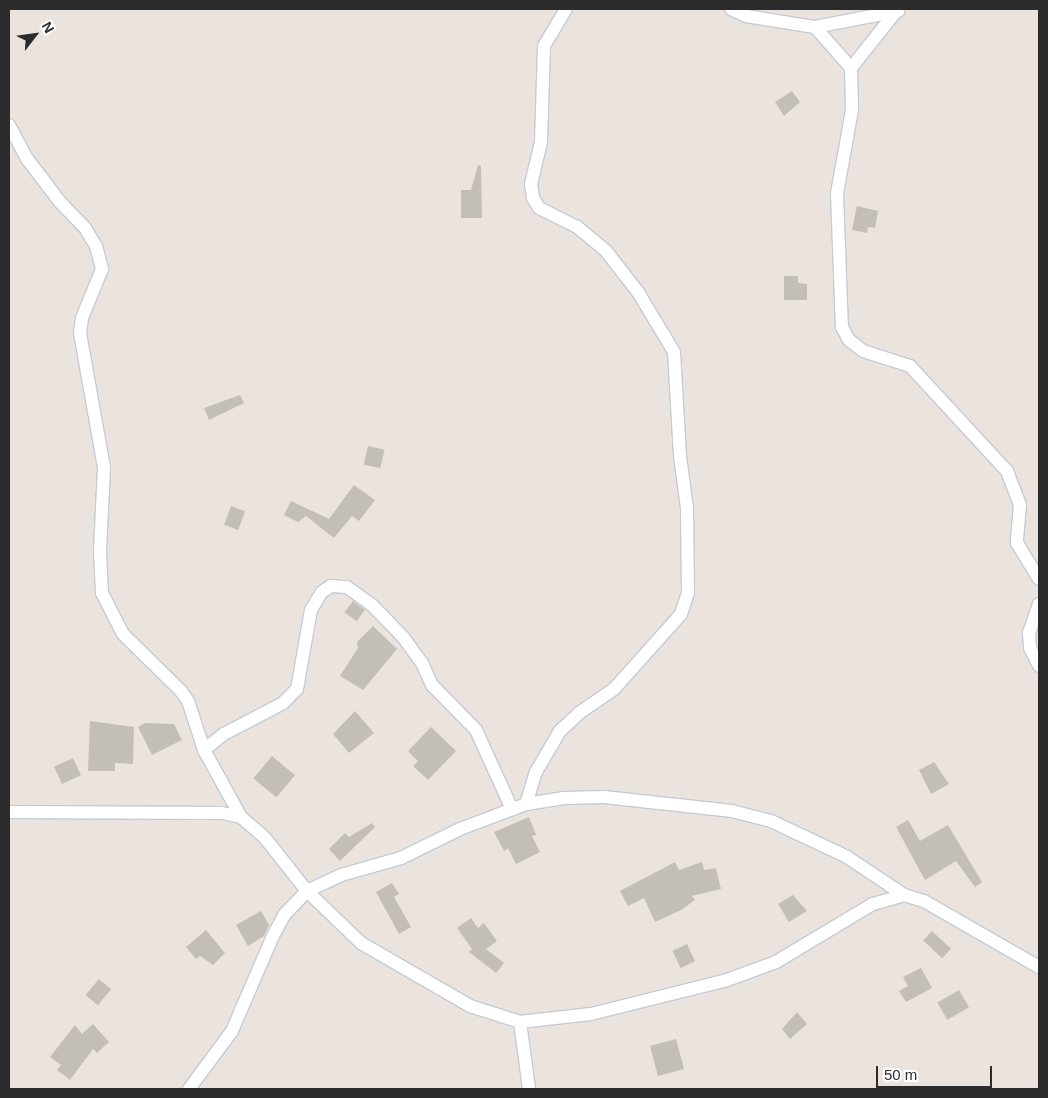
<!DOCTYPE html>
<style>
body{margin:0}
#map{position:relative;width:1048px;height:1098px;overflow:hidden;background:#ebe3de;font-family:Arial,sans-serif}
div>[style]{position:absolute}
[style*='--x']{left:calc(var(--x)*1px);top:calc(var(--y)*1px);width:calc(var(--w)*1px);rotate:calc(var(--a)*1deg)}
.building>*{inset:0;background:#c4beb9;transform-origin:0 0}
.roads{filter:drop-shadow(1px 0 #c6cbd3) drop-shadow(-1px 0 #c6cbd3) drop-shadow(0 1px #c6cbd3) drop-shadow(0 -1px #c6cbd3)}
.minor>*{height:12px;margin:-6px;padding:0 6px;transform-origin:6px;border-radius:6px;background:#fff}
span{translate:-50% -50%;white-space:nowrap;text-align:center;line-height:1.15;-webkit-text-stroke:4px #fff;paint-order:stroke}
.frame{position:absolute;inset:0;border:10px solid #2b2b2b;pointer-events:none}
.north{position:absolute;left:10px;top:10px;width:50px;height:50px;-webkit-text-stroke:4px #fff;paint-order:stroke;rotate:60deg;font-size:14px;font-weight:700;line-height:20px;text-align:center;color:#2b2b2b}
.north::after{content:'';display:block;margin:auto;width:18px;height:22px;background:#2b2b2b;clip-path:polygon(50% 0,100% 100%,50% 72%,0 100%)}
.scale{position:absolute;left:876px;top:1066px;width:116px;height:22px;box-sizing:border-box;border:2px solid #2b2b2b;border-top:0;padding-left:6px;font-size:15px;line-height:18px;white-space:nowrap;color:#2b2b2b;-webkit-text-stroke:4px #fff;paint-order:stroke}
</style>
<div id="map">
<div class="building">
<i style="clip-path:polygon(792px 91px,800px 102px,784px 116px,775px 102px)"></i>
<i style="clip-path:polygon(478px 165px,481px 166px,482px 218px,461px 218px,461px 190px,471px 190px)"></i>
<i style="clip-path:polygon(857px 206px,878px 211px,875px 228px,868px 227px,867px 233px,852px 230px)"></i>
<i style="clip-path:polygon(784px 276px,798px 276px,798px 283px,807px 284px,807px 300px,784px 300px)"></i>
<i style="clip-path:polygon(240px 395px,244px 403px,209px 420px,204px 408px)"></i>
<i style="left:368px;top:446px;width:17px;height:19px;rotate:13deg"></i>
<i style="clip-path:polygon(354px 485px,375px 500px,359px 521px,352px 516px,334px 538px,306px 516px,298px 522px,284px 515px,291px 501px,329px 519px)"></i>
<i style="left:231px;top:506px;width:15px;height:20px;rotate:20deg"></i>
<i style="left:353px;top:601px;width:15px;height:14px;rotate:37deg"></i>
<i style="clip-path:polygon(373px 626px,397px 649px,363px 690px,340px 676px,358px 648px,357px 642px)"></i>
<i style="clip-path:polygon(355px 711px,374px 733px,349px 753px,333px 734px)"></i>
<i style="clip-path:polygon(90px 721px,134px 727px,133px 764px,115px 763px,115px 771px,88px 771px)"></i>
<i style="clip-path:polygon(145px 723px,174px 724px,182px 740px,152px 755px,138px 727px)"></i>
<i style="clip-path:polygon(431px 727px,456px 751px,428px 780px,413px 766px,418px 761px,408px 751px)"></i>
<i style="left:272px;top:756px;width:30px;height:29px;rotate:40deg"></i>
<i style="left:73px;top:758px;width:19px;height:21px;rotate:65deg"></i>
<i style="clip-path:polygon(934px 762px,949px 784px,931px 794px,919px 770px)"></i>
<i style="clip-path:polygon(529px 817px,536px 835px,532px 836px,540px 852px,516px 864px,508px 848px,504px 851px,494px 832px)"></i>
<i style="clip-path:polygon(908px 820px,920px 841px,948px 825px,982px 882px,975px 887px,956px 861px,925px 880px,896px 827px)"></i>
<i style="clip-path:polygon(372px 823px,375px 827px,340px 861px,329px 849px,345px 833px,349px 837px)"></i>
<i style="clip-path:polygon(675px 862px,679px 870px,702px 862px,704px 870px,716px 868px,721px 889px,692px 896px,695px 900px,681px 910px,655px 922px,644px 898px,628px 906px,620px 891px)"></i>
<i style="clip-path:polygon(392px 883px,399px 894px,394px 897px,411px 927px,399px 934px,376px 892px)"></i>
<i style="clip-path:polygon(793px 895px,807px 911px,789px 922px,778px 904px)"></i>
<i style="clip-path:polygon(261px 911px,269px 925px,264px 936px,248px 946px,236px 925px)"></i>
<i style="clip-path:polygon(471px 918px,478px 928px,484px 923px,497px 941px,486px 949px,504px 963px,496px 973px,469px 952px,472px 949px,457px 928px)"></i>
<i style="clip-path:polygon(206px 930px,225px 953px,213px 965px,200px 956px,196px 959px,186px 947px)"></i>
<i style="left:932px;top:931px;width:26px;height:13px;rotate:43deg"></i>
<i style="left:687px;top:944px;width:19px;height:16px;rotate:65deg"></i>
<i style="clip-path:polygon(921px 968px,932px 988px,906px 1002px,899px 991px,908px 986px,903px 977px)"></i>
<i style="left:99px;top:979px;width:16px;height:21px;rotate:40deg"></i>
<i style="left:959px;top:990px;width:20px;height:25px;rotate:60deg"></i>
<i style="clip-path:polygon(797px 1012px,807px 1024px,790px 1039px,782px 1029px)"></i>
<i style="clip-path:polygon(93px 1024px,109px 1042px,97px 1053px,93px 1049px,70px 1080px,57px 1070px,61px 1065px,50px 1057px,75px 1025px,82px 1034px)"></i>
<i style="left:676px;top:1039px;width:31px;height:27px;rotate:75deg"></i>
</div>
<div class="roads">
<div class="minor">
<i style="--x:731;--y:9;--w:17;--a:25"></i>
<i style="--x:746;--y:16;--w:70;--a:9.1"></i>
<i style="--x:815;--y:27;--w:85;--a:-10.9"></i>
<i style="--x:898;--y:9;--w:75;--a:128.5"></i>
<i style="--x:851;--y:68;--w:42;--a:88.6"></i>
<i style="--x:852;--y:110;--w:84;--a:100.2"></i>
<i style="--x:837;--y:193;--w:134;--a:87.9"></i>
<i style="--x:842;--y:327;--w:15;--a:62"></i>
<i style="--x:849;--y:340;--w:18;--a:38"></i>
<i style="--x:863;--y:351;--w:49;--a:17.7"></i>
<i style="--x:910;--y:366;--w:143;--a:47.3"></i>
<i style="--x:1007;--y:471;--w:36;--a:69"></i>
<i style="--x:1020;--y:505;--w:38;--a:95"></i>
<i style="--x:1017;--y:543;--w:42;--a:58.6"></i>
<i style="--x:815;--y:27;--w:55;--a:48.7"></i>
<i style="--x:9;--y:125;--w:40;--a:62"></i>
<i style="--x:28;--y:160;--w:53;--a:52.7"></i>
<i style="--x:60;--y:202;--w:36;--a:46"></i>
<i style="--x:85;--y:228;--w:21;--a:59"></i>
<i style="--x:96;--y:246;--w:24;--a:75"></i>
<i style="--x:102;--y:269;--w:53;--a:112.2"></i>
<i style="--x:82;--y:318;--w:15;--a:98"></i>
<i style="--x:80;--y:333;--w:137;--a:79.9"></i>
<i style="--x:104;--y:468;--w:83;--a:92.8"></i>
<i style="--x:100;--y:551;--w:42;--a:87.3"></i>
<i style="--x:102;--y:593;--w:46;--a:62.9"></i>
<i style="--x:123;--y:634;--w:81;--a:44.5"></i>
<i style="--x:181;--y:691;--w:12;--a:55"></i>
<i style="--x:188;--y:701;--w:52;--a:71.9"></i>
<i style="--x:204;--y:750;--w:77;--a:61.1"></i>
<i style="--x:1039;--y:604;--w:31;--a:109"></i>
<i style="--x:1029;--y:633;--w:15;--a:86"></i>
<i style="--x:1030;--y:648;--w:20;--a:63"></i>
<i style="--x:204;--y:750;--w:26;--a:-39"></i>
<i style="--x:224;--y:734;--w:67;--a:-27.7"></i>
<i style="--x:283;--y:703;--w:20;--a:-45"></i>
<i style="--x:297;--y:689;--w:80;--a:-80"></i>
<i style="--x:311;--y:610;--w:21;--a:-59"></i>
<i style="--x:322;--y:592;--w:11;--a:-34"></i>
<i style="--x:331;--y:586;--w:16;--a:4"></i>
<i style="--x:347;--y:587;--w:31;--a:36"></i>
<i style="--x:372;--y:605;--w:45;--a:45.9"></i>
<i style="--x:403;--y:637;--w:32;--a:54"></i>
<i style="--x:422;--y:663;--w:24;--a:66"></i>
<i style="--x:432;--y:685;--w:63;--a:45.6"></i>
<i style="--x:476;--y:730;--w:87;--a:65.5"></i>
<i style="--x:526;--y:804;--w:34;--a:-73"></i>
<i style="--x:536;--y:772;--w:48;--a:-59.7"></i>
<i style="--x:560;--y:731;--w:26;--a:-43"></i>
<i style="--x:579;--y:713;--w:42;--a:-34.4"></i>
<i style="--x:614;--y:689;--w:101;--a:-48.2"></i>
<i style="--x:681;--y:614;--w:22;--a:-72"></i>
<i style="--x:688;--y:593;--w:85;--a:-90.7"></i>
<i style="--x:687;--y:508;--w:52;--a:-97.7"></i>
<i style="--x:680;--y:456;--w:104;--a:-93.3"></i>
<i style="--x:674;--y:352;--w:70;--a:-121"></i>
<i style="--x:638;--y:292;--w:52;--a:-128"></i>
<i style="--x:606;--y:251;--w:38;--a:-140"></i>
<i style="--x:577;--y:227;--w:42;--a:-153.4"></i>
<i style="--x:539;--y:208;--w:12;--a:-121"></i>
<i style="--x:533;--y:198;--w:14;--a:-98"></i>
<i style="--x:531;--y:184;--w:43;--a:-76.6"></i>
<i style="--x:541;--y:142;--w:96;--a:-88.2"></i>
<i style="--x:544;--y:46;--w:43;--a:-59.3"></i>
<i style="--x:9;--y:812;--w:213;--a:0.3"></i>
<i style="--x:222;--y:813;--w:19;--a:12"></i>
<i style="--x:241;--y:817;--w:32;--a:41"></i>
<i style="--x:265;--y:838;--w:68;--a:51.6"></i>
<i style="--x:307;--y:891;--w:75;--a:43.9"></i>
<i style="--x:361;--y:943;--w:126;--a:30"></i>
<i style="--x:470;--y:1006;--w:52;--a:17.7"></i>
<i style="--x:520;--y:1022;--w:71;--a:-6.4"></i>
<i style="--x:591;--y:1014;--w:140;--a:-14"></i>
<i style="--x:727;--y:980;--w:52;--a:-20.2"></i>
<i style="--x:776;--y:962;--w:113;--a:-30.9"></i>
<i style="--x:873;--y:904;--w:32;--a:-16"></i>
<i style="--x:904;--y:895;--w:21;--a:17"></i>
<i style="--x:924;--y:901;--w:133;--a:29.9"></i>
<i style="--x:520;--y:1022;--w:68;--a:82.3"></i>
<i style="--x:189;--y:1089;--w:72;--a:-53.4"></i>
<i style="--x:232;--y:1031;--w:103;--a:-66.7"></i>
<i style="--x:273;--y:936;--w:24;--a:-62"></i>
<i style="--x:284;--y:915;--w:33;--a:-46"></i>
<i style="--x:307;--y:891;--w:38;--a:-25"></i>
<i style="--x:341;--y:875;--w:62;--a:-15.8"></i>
<i style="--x:401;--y:858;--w:66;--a:-26.2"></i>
<i style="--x:460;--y:829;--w:71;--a:-20.7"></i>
<i style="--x:526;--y:804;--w:37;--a:-9"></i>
<i style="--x:563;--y:798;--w:41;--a:-1.4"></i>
<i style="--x:604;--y:797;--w:129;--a:6.2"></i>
<i style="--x:732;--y:811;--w:40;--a:14.4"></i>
<i style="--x:771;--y:821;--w:84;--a:25.3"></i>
<i style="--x:847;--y:857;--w:69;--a:33.7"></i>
</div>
</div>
<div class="frame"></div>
<div class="north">N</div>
<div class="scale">50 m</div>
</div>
